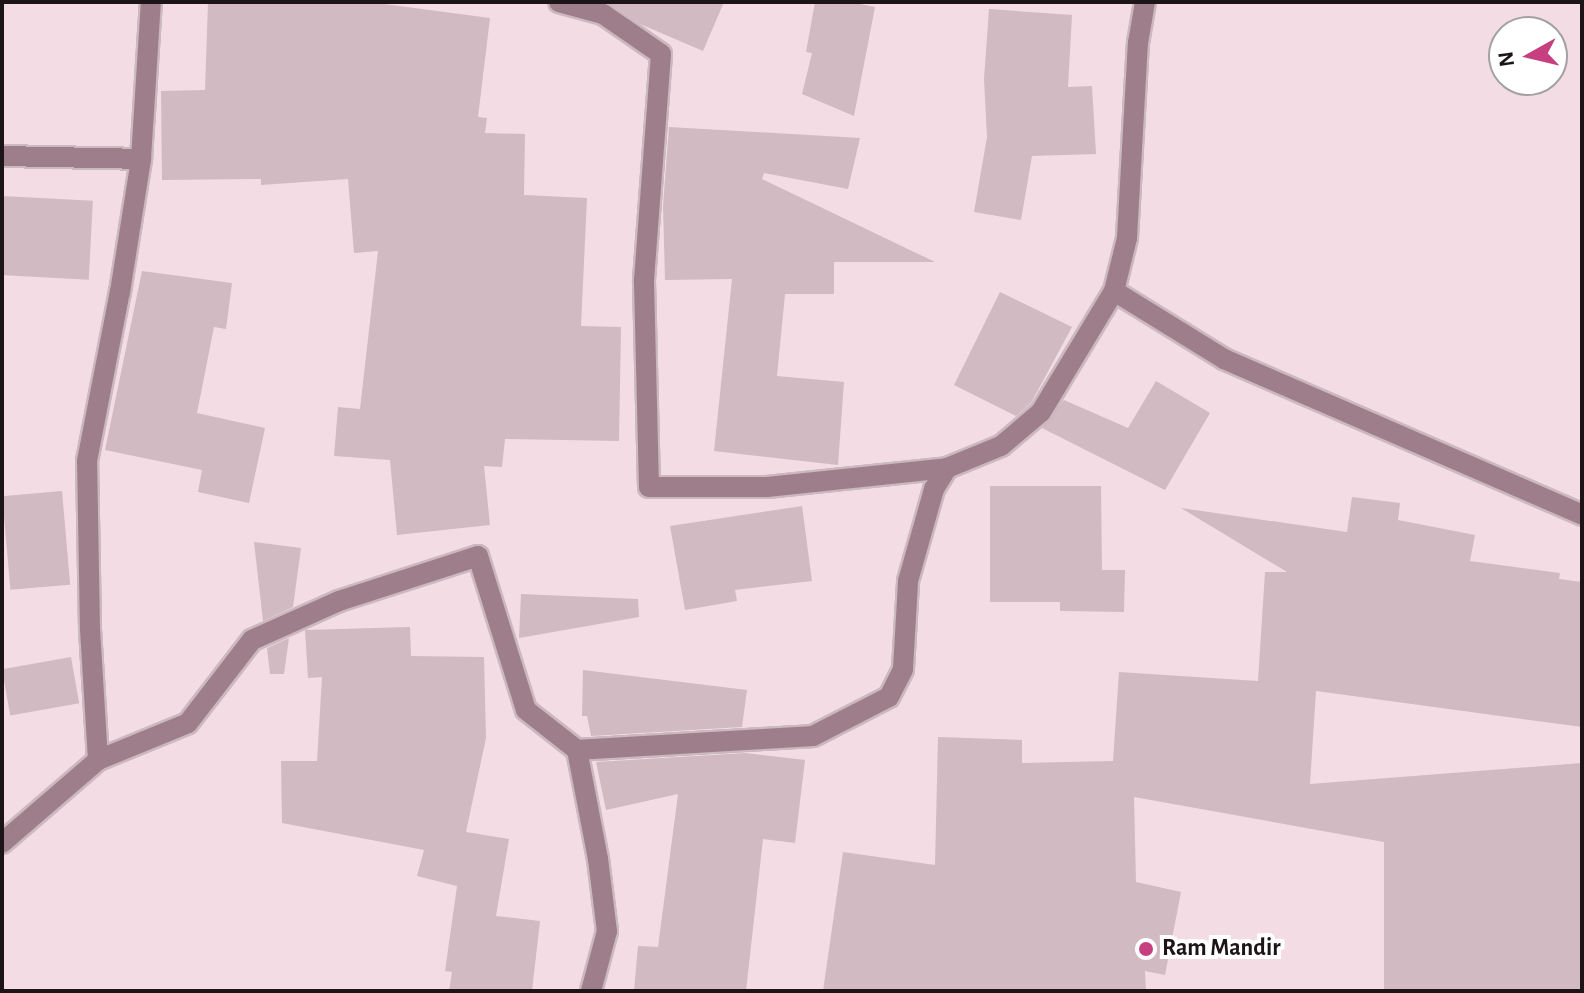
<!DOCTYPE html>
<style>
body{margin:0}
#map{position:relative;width:1584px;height:993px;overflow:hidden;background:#f3dce4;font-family:"Alegreya Sans",sans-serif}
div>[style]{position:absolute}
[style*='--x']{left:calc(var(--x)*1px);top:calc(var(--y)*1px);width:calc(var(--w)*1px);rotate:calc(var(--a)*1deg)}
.building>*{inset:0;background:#d1bac2;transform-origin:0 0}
.roads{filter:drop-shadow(2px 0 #ccb8bf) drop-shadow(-2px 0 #ccb8bf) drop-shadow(0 2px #ccb8bf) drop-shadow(0 -2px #ccb8bf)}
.street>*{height:20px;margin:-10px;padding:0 10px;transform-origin:10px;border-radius:10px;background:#9e7e8a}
.dots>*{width:22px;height:22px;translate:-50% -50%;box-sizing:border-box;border:4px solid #fff;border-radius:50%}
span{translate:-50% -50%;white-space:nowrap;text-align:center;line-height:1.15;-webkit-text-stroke:8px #fff;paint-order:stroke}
.poi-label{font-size:24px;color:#1c1417;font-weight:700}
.left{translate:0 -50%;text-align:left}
.frame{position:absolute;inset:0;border:4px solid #1c1417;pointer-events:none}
.north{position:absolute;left:1488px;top:16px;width:80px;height:80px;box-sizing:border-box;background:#fff;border:2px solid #a4a1a2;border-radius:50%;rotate:262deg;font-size:22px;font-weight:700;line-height:32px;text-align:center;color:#1c1417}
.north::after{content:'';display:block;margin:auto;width:28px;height:36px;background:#c6407f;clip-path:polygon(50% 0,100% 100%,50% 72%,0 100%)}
</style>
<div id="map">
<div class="building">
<i style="clip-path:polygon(208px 2px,369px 2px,490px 18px,478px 117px,487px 118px,485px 133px,525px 134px,524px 195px,587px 198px,581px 326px,621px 327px,619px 441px,505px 439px,502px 467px,484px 466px,490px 525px,397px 535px,390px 460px,334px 456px,338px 407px,360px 409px,378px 251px,354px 253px,348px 179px,261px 185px,261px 179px,162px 180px,161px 91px,205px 90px)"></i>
<i style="clip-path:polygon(608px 2px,724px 2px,703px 51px,640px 24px)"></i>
<i style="clip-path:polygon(815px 2px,850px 2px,875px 7px,854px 116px,802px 94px,812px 53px,806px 52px)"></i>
<i style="clip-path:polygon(989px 9px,1072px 15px,1068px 87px,1092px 86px,1096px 154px,1032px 156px,1021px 220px,974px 212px,987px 137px,984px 79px)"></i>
<i style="clip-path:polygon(669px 127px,860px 138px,848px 189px,764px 173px,762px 179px,935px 262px,834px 262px,834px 294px,785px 294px,777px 376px,844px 382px,838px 465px,714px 451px,732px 279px,665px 280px,663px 206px)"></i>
<i style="left:2px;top:196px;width:91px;height:79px;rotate:3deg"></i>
<i style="clip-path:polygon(142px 271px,232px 283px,226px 329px,214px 327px,197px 413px,265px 428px,249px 503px,198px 492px,202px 470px,105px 450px)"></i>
<i style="clip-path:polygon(1000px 292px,1072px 327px,1031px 403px,1016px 416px,954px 385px)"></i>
<i style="clip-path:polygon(1156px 381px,1210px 413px,1165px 490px,1042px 428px,1064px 400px,1128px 428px)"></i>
<i style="clip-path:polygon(990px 486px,1101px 486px,1102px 570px,1125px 570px,1124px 612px,1060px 611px,1060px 602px,990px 602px)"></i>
<i style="left:62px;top:491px;width:94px;height:60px;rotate:85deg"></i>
<i style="clip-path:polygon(1352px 497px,1400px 503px,1398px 520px,1475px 535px,1470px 561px,1560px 573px,1559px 579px,1582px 582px,1582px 727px,1316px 691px,1310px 784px,1582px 763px,1582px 991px,1384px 991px,1384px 842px,1134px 797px,1136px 882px,1181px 892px,1165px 975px,1145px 971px,1146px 991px,823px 991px,843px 852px,935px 865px,938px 737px,1022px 740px,1022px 763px,1113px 761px,1119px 672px,1258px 681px,1265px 572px,1287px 572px,1181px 508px,1347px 532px)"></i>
<i style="clip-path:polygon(802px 506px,812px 581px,735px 590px,737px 601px,685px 610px,670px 526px)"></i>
<i style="clip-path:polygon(254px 542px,301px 548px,293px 607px,263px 621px)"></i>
<i style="clip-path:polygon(521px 594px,638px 599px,639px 617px,519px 638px)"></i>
<i style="clip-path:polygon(410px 627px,411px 656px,484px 657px,486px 738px,466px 832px,509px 839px,496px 916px,540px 921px,532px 991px,449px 991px,452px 972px,445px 971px,457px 886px,417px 876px,424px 850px,282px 823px,281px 761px,317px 761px,322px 677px,308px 678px,305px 630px)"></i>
<i style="clip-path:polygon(289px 638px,284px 674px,270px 674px,267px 648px)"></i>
<i style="left:71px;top:657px;width:47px;height:70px;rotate:80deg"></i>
<i style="clip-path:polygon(583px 670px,747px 690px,742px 727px,591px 736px,587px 716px,582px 716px)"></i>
<i style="clip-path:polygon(746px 753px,805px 760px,795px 843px,763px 839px,746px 991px,634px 991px,638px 946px,658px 947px,678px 794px,606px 810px,596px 762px)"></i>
</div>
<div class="roads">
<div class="street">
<i style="--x:559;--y:2;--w:46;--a:15.3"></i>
<i style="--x:603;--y:14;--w:70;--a:34.6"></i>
<i style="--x:661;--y:54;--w:229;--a:94.3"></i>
<i style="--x:644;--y:282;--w:205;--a:88.6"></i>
<i style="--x:649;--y:487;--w:118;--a:0"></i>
<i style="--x:767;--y:487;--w:181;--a:-6"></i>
<i style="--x:947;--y:468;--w:58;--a:-22.2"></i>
<i style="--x:1001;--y:446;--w:52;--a:-40.4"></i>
<i style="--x:1041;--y:412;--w:141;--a:-58.9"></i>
<i style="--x:1114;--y:291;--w:55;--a:-76.2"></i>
<i style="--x:1127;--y:238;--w:195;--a:-86.8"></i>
<i style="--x:1138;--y:43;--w:42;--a:-80.3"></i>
<i style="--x:2;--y:156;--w:139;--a:1.2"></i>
<i style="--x:141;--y:159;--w:157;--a:-86.4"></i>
<i style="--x:1114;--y:291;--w:129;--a:31.7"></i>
<i style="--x:1224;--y:359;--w:391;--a:23.5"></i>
<i style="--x:577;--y:750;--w:236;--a:-3.4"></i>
<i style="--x:813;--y:736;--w:85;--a:-27.2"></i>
<i style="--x:889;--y:697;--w:31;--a:-63"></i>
<i style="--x:903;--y:669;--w:88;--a:-86.7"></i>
<i style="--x:908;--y:581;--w:96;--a:-74.2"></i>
<i style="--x:934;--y:489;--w:25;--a:-58"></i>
<i style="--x:98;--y:760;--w:97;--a:-22.3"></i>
<i style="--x:188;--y:723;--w:105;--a:-52.4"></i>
<i style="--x:252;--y:640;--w:95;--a:-24.1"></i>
<i style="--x:339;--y:601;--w:146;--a:-17.9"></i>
<i style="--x:478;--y:556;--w:161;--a:72.7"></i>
<i style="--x:526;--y:710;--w:65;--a:38.1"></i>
<i style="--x:577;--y:750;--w:111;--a:79.1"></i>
<i style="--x:598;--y:859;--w:73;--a:82.9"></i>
<i style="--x:607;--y:931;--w:62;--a:104.9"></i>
<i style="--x:2;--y:843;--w:127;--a:-40.8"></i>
<i style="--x:98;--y:760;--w:131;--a:-93.5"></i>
<i style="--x:90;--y:629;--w:168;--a:-91"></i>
<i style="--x:87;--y:461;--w:172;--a:-79"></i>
<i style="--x:120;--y:292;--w:135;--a:-81"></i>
</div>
</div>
<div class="dots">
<i style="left:1146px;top:949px;background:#c6407f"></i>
</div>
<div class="poi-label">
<span class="left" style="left:1162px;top:949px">Ram Mandir</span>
</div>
<div class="frame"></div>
<div class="north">N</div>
</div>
